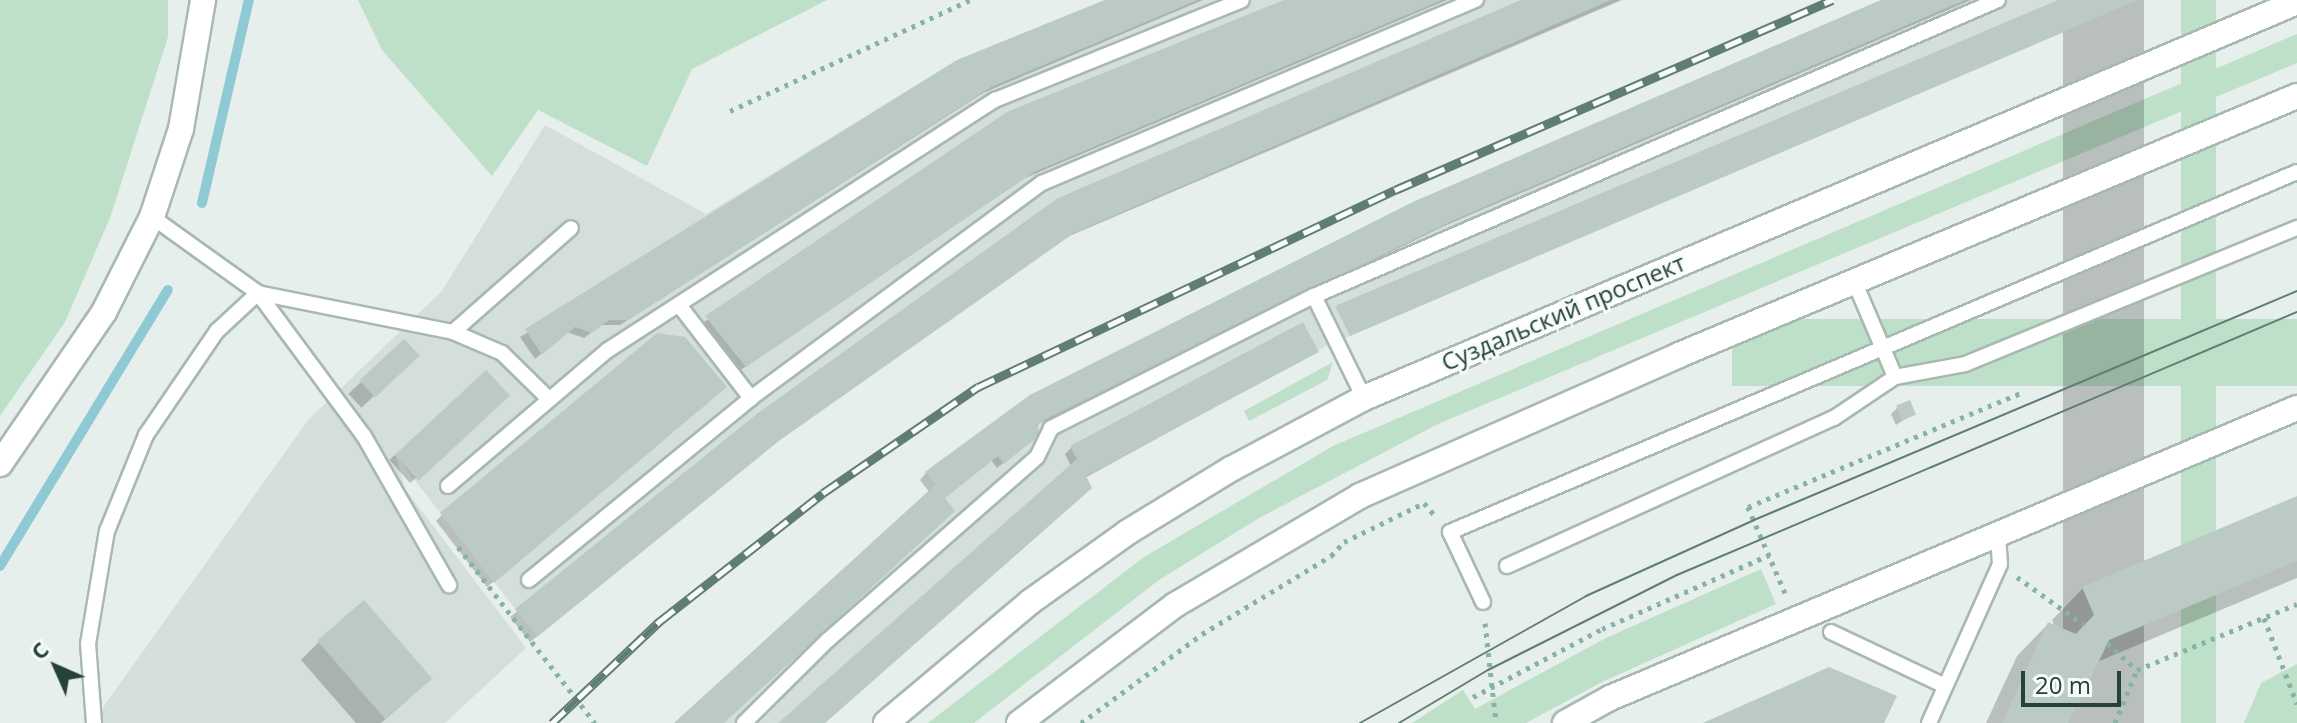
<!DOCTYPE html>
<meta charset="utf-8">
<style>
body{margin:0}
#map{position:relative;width:2297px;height:723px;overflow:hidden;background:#e6efeb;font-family:"Open Sans",sans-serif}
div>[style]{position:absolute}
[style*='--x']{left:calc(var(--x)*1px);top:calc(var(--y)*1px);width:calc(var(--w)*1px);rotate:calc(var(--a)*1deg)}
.built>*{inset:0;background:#d4dfda}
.green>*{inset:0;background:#bfe0c8;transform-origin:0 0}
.shadow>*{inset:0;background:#0003;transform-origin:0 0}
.stream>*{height:10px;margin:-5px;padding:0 5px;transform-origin:5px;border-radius:5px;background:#8ec9d4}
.building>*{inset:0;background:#bbcac4;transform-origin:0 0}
.path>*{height:5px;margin-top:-2.5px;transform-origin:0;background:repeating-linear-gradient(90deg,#86b3a5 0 4px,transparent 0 10px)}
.roads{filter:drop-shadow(2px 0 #a8b8b2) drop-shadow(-2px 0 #a8b8b2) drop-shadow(0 2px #a8b8b2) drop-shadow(0 -2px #a8b8b2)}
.service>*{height:14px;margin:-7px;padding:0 7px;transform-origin:7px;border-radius:7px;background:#fff}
.minor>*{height:24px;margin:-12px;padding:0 12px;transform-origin:12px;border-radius:12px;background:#fff}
.tertiary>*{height:24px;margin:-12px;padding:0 12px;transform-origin:12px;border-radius:12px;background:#fff}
.secondary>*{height:24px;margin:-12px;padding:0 12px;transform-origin:12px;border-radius:12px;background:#fff}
.tram>*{height:2px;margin:-1px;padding:0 1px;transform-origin:1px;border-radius:1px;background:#5f7d75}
.rail>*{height:9px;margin-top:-4.5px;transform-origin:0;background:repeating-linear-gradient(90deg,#f7fbf9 0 18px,#5f7d75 0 36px);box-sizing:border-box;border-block:2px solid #5f7d75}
span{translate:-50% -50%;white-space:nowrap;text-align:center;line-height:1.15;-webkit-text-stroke:6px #f7fbf9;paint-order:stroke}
.street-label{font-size:24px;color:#24423a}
.north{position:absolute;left:16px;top:627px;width:80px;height:80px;-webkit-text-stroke:6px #f7fbf9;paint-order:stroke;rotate:315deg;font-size:22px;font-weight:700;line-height:32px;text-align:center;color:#24423a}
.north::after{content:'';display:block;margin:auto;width:28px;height:36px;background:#24423a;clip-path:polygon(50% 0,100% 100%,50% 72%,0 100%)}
.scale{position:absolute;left:2021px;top:671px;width:100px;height:36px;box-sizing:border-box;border:4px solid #24423a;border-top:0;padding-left:10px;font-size:24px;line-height:28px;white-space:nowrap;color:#24423a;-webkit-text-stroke:6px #f7fbf9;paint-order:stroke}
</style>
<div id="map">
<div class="built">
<i style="clip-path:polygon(1105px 0,1620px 0,1074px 233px,780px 440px,537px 637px,396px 456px,405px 489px,526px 648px,445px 723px,92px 723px,309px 419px,442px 291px,545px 125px,706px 214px,957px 60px)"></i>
<i style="clip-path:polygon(1881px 0,2139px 0,1326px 346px,1086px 476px,1092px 488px,825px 723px,674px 723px,935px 486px,925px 472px,1030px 395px,1413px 202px)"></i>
</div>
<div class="green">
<i style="clip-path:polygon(0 0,168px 0,168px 37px,110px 218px,65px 322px,0 416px)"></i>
<i style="clip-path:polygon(358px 0,827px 0,692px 69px,647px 166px,538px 110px,492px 176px,382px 50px)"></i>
<i style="left:2181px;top:0;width:35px;height:885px"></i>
<i style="clip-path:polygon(2297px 34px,2297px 63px,1438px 424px,1259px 518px,1159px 580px,974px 723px,928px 723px,1144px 557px,1333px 446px)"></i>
<i style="left:2297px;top:319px;width:67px;height:565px;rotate:90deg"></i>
<i style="clip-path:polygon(1333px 362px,1327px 380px,1249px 421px,1244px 411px)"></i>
<i style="clip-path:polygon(1761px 569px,1776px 604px,1602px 682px,1526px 723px,1412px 723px,1463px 690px,1475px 709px,1606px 638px)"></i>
<i style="clip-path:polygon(2297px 664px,2297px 723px,2244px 723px,2261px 683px)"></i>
</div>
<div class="shadow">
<i style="clip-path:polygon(1110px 0,1203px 0,983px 93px,620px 325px,601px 325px,584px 338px,567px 332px,535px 359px,520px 337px)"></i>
<i style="clip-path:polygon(1290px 0,1447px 0,1025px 178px,739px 371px,700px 324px)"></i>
<i style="clip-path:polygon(1530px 0,1622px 0,1065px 238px,771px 446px,530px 642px,510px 617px,1059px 200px)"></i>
<i style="clip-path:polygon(1886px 0,1971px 0,1444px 226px,1038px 424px,1033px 440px,997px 468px,991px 460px,943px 499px,722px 723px,677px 723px,930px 493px,920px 480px,926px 473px)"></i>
<i style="left:2063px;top:0;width:81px;height:797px"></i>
<i style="left:404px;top:342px;width:19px;height:76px;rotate:47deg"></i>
<i style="clip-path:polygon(1316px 351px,1085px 478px,823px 723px,781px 723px,1071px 466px,1065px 454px,1071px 448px)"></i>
<i style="left:486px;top:373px;width:31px;height:130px;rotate:48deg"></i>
<i style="clip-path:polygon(718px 393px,487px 587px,436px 521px,442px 515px)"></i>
<i style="clip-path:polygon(1897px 408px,1913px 414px,1896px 425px,1891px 414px)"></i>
<i style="clip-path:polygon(2297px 498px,2297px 578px,2097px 662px,2069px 723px,1986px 723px,2017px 656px,2048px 624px,2055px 627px,2052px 620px,2083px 588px)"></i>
<i style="clip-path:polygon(319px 642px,412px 696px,381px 723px,356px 723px,301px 660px)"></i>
</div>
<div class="stream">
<i style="--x:202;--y:203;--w:208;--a:-77"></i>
<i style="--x:0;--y:566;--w:323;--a:-58.7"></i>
</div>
<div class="building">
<i style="clip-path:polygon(1105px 0,1198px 0,991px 87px,628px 320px,609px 320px,592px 333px,575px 327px,542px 355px,525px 329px,957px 60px)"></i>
<i style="clip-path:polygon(1284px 0,1442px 0,1034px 172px,746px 367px,705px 316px,1007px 112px)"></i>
<i style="clip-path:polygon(1521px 0,1611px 0,1074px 233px,780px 440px,537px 637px,515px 609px,758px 413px,1058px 198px)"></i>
<i style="clip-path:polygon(1881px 0,1965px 0,1452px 221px,1046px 419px,1036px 425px,1041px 434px,1004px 464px,998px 456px,945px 498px,955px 511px,724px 723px,674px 723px,935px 485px,925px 472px,1030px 395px,1413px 202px)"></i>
<i style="clip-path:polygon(2058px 0,2139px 0,1350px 336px,1335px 306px)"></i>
<i style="clip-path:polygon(1303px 322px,1319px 352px,1086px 476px,1092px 488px,825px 723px,778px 723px,1077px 459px,1070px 446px)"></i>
<i style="clip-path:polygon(657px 333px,685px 337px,727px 387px,494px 583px,440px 513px)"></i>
<i style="left:404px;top:339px;width:23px;height:61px;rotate:47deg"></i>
<i style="left:486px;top:370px;width:35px;height:125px;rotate:47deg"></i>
<i style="left:1910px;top:400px;width:16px;height:15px;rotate:68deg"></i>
<i style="clip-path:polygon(2297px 496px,2297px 561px,2109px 640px,2069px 723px,2002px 723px,2048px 622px,2076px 634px,2094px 615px,2082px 587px)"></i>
<i style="left:364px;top:600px;width:104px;height:62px;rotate:49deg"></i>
<i style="clip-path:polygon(1829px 667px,1897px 696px,1884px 723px,1703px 723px)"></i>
</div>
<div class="path">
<i style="--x:730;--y:111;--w:264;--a:-24.8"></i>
<i style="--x:458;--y:547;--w:223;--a:52.1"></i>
<i style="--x:2017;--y:577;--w:82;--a:35.6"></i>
<i style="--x:1785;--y:593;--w:94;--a:-113.3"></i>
<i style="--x:1748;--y:507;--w:300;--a:-22.7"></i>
<i style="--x:2264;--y:618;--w:92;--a:69"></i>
<i style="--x:1485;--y:623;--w:101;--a:83.7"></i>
<i style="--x:2107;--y:643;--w:40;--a:42"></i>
<i style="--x:1473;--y:697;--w:146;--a:-27.8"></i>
<i style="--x:1602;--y:629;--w:183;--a:-23.9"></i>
<i style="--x:1081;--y:723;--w:150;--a:-36.3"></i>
<i style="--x:1202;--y:634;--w:151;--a:-31.2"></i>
<i style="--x:1331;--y:556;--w:19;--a:-47"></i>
<i style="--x:1344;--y:542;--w:89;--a:-26"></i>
<i style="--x:1424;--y:503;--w:18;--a:49"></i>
<i style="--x:2115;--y:723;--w:57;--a:-67.5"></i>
<i style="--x:2137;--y:670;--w:173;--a:-22.4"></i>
</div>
<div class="roads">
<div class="service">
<i style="--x:152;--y:217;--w:130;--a:35.6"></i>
<i style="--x:258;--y:293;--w:199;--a:11.3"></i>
<i style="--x:453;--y:332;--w:53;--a:23.2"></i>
<i style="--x:502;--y:353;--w:66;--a:44.4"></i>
<i style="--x:1855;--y:283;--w:102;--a:66.9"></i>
<i style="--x:1314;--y:296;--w:114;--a:63.9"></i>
<i style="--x:679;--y:305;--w:118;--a:52.3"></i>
<i style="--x:453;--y:332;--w:157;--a:-41.4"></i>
<i style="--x:448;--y:486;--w:210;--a:-40.4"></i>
<i style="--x:608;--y:350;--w:461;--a:-32.9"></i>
<i style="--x:995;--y:100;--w:266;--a:-22"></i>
<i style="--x:1507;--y:566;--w:359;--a:-24.4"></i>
<i style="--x:1834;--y:418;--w:73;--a:-33.9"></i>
<i style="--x:1895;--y:377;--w:71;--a:-10.5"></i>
<i style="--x:1965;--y:364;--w:359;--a:-22.3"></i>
<i style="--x:529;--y:580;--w:287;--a:-39.3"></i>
<i style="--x:751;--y:398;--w:362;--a:-36.5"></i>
<i style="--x:1042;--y:183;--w:471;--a:-22.9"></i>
<i style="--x:1483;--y:602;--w:77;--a:-115.2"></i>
<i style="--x:1450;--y:532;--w:920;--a:-23.03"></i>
<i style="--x:1831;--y:632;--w:126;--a:25.3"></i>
<i style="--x:94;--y:723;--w:79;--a:-94.3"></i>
<i style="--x:88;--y:644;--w:115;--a:-80.5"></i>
<i style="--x:107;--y:531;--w:104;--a:-67.9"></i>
<i style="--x:146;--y:435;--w:126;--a:-55.7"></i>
<i style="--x:217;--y:331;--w:56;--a:-42.8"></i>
<i style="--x:258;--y:293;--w:178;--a:53.5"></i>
<i style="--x:364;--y:436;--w:172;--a:60.3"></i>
<i style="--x:744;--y:723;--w:118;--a:-44.7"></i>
<i style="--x:828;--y:640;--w:278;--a:-41.2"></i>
<i style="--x:1037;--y:457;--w:32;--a:-64"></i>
<i style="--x:1051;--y:428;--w:294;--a:-26.7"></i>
<i style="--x:1314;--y:296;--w:745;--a:-23.4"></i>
<i style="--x:1929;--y:723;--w:174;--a:-65.9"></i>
<i style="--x:2000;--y:564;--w:29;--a:-94"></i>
</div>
<div class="minor">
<i style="--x:1565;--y:723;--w:51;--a:-29.1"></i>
<i style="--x:1610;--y:698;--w:746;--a:-22.89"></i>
</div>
<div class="tertiary">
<i style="--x:0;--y:464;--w:184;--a:-55.6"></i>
<i style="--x:104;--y:312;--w:106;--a:-63.2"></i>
<i style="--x:152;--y:217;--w:93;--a:-71.8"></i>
<i style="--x:181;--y:129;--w:131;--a:-80.3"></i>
</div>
<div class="secondary">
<i style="--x:886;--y:723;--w:188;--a:-40"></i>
<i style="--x:1030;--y:602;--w:120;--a:-35.5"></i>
<i style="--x:1128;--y:532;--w:121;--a:-31.5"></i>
<i style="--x:1231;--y:469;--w:151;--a:-28.1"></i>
<i style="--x:1364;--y:398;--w:1014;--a:-23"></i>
<i style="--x:1019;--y:723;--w:196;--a:-37.1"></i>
<i style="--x:1175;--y:605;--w:215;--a:-30.5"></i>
<i style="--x:1360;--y:496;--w:349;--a:-23.8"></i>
<i style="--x:1679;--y:355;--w:670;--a:-22.74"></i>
</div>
</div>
<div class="tram">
<i style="--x:1360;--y:723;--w:259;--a:-29.3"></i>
<i style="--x:1586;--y:596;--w:184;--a:-24.3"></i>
<i style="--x:1754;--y:520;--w:589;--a:-22.87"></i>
<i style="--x:1399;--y:723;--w:104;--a:-30.8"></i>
<i style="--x:1488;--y:670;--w:212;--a:-26.7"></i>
<i style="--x:1677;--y:575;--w:673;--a:-22.99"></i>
</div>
<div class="rail">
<i style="--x:552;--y:723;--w:149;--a:-43.4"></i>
<i style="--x:660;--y:621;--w:207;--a:-38.1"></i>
<i style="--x:823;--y:493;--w:188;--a:-34.4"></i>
<i style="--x:978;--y:387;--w:461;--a:-25.3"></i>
<i style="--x:1395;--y:190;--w:477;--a:-23.5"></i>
</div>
<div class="street-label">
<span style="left:1563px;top:312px;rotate:-23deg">Суздальский проспект</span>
</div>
<div class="north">С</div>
<div class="scale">20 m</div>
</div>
